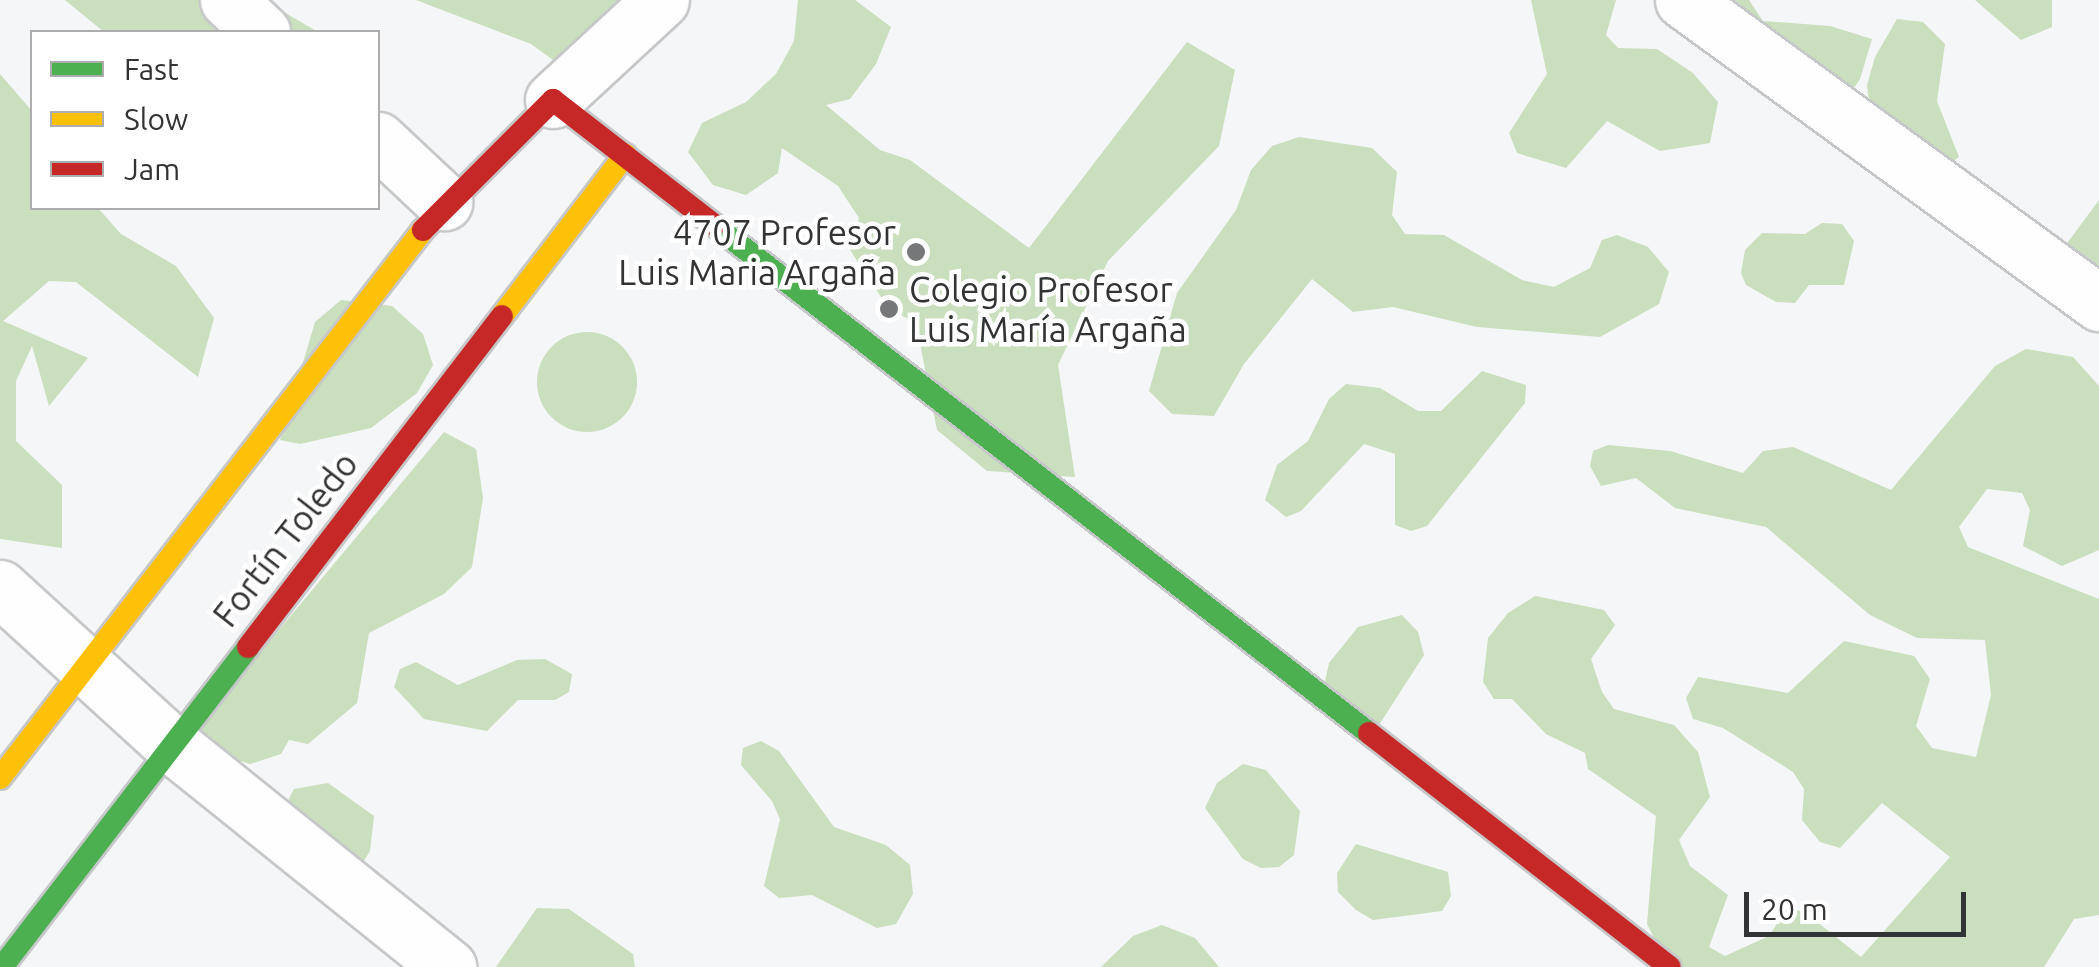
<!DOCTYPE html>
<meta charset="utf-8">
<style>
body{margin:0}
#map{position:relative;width:2099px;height:967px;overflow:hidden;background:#f5f6f7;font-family:Ubuntu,sans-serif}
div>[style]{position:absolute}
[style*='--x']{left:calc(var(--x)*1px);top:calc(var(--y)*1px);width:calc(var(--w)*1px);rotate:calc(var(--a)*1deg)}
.forest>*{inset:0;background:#cadfbd}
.round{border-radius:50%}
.roads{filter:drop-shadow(2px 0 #c6c7c8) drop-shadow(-2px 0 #c6c7c8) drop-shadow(0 2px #c6c7c8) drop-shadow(0 -2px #c6c7c8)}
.street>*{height:55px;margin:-27.5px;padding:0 27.5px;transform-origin:27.5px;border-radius:27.5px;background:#fefefe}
.fast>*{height:22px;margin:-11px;padding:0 11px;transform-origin:11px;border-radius:11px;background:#4caf50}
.slow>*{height:22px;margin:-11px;padding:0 11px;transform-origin:11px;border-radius:11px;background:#ffc107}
.jam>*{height:22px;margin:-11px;padding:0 11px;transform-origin:11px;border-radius:11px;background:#c62828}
.dots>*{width:28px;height:28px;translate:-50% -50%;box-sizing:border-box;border:5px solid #fff;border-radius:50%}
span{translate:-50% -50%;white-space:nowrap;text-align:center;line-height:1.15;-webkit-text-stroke:9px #fff;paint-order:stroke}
.poi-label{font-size:35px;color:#323334}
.right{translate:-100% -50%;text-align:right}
.left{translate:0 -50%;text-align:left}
.street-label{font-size:35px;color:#323334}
.legend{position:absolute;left:30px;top:30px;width:350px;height:180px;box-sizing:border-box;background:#fff;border:2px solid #adadae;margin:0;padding:12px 18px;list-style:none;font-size:30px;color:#323334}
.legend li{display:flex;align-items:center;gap:20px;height:50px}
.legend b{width:50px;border:2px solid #adadae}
.scale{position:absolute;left:1744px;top:892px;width:222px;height:45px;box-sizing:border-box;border:5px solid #323334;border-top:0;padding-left:12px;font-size:30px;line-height:35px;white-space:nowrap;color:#323334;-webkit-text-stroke:8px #fff;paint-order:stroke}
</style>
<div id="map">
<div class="forest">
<i style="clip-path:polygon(65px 0,263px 0,318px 32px,104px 32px)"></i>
<i style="clip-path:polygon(416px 0,635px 0,585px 83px,531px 44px)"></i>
<i style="clip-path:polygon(798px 0,855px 0,891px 27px,876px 64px,850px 99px,826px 105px,880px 150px,910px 160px,1029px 248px,1187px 42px,1235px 70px,1219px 146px,1108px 261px,1058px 365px,1075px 477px,987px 471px,937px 430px,916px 323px,889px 309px,850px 250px,859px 218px,838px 186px,782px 148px,778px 173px,746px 195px,713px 185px,688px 152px,702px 123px,746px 102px,776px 74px,794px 41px)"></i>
<i style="clip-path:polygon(1531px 0,1616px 0,1606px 35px,1618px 48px,1657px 49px,1693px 73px,1718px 102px,1710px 143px,1660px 151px,1607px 121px,1566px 168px,1517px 153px,1509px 133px,1547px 74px)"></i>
<i style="clip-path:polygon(1699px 0,1749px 0,1763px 21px,1830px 26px,1872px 39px,1860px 79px,1846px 100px)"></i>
<i style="clip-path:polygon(1975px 0,2052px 0,2052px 27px,2021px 40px)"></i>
<i style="clip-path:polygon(1897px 19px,1923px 22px,1945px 44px,1937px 101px,1959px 157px,1941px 170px,1870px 109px,1867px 85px,1875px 57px)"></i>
<i style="clip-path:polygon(0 74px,32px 111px,32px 208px,98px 208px,121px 234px,176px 266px,214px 318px,198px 377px,76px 282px,49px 281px,3px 321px,88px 358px,49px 406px,32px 346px,16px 381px,16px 441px,62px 485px,62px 548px,0 539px)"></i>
<i style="clip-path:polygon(1299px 137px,1372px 148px,1397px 172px,1392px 215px,1405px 234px,1444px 235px,1522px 280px,1554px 287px,1590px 268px,1602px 240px,1617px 235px,1648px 247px,1669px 272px,1659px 304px,1600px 337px,1477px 327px,1393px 307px,1353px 312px,1312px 279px,1244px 364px,1214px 416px,1172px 414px,1149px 391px,1177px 293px,1236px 210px,1251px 170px,1272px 146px)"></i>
<i style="clip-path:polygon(2099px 200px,2099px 309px,2065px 246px)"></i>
<i style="clip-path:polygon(1822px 223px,1842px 224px,1854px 241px,1844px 285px,1809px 285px,1795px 303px,1776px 302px,1746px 285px,1741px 273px,1745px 250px,1762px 233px,1805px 234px)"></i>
<i style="clip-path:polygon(341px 300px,392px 306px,423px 334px,433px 365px,417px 393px,371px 428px,300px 444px,280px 440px,315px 322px)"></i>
<i class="round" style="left:537px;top:332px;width:100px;height:100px"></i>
<i style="clip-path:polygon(2026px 349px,2073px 357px,2099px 386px,2099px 550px,2062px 566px,2023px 546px,2030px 510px,2022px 493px,1987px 489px,1959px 527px,1968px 547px,2099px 599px,2099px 915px,2074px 919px,2044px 967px,1669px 967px,1647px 924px,1656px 816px,1588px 769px,1585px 753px,1546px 734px,1512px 699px,1494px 699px,1483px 682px,1488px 638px,1508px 613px,1535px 596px,1604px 610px,1615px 625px,1591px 659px,1602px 692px,1614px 709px,1674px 725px,1698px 752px,1710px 797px,1679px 840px,1690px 866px,1728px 895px,1709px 947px,1725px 956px,1769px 936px,1788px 907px,1806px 913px,1861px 957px,1950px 857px,1882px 803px,1840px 848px,1820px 842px,1802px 820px,1804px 789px,1793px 772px,1723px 728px,1693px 719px,1686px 698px,1698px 677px,1788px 693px,1844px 641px,1914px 656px,1930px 679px,1916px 726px,1932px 748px,1976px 757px,1991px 695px,1985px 640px,1917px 638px,1870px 615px,1766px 527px,1675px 508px,1636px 478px,1601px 486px,1590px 466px,1593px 451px,1608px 445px,1670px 451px,1743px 473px,1763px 451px,1793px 447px,1891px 490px,1995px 366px)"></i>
<i style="clip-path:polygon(1482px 371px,1526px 385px,1525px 403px,1427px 526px,1411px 531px,1395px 525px,1395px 454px,1364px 444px,1301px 511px,1286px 517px,1265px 500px,1277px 465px,1308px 441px,1329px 399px,1346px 384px,1380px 388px,1418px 411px,1441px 411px)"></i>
<i style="clip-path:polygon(444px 432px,476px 449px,483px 498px,472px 567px,444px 594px,369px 633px,357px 703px,308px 744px,289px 740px,281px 754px,250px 764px,221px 755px,197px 728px)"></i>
<i style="clip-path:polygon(1402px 615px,1418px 632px,1424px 655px,1379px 725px,1322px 696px,1329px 663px,1358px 627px)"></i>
<i style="clip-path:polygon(545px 659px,572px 674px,569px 692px,555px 700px,518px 700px,487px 731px,424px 719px,394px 687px,400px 669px,416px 662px,458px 685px,517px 660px)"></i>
<i style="clip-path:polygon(761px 741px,779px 751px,834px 827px,886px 845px,910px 865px,913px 894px,896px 924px,877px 928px,812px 895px,779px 898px,764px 886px,780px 819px,772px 801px,741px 765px,743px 748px)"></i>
<i style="clip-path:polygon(1243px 764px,1266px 770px,1300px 811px,1294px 855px,1279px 867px,1261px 868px,1243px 859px,1205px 808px,1217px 783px)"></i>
<i style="clip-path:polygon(328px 783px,374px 816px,370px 851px,354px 877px,279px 818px,294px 789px)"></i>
<i style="clip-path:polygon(1356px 844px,1448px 872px,1451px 896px,1442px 911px,1373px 920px,1356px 910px,1338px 892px,1337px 873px)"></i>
<i style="clip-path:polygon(537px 908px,569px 909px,633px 954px,635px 967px,496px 967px)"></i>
<i style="clip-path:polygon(1162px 925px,1195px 938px,1219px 967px,1101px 967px,1133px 936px)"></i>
</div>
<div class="roads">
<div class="street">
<i style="--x:228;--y:0;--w:47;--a:43.3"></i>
<i style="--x:1683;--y:0;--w:515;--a:36.07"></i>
<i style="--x:553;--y:100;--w:147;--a:-42.8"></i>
<i style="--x:378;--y:140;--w:91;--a:43.2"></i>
<i style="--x:0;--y:588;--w:231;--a:42.4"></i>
<i style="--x:171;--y:744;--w:356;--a:38.8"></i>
</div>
<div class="fast">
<i style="--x:714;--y:225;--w:829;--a:37.8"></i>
<i style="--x:2;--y:967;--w:404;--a:-52.4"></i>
</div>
<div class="slow">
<i style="--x:502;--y:316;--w:203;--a:-52.6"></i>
<i style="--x:0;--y:778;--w:692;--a:-52.34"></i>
</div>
<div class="jam">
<i style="--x:423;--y:230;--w:184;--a:-45"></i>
<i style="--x:553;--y:100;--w:204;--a:37.8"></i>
<i style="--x:248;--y:647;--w:417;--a:-52.5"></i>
<i style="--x:1369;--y:733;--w:381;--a:37.9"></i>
</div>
</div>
<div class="dots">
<i style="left:916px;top:252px;background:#767778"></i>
<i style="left:889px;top:309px;background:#767778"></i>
</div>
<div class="poi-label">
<span class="right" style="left:896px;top:252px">4707 Profesor<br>Luis Maria Argaña</span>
<span class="left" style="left:909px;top:309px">Colegio Profesor<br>Luis María Argaña</span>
</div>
<div class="street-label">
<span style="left:285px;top:539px;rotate:-52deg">Fortín Toledo</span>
</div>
<ul class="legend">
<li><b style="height:12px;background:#4caf50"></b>Fast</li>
<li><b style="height:12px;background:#ffc107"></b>Slow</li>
<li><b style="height:12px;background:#c62828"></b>Jam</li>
</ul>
<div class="scale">20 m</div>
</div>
